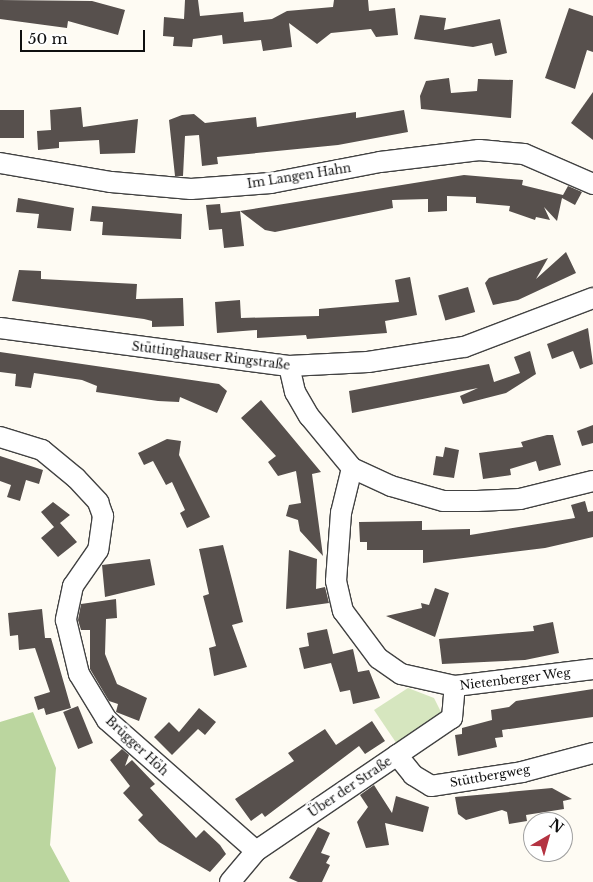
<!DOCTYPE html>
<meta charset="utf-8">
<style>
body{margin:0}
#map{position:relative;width:593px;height:882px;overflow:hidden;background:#fefbf3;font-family:"Libre Baskerville",serif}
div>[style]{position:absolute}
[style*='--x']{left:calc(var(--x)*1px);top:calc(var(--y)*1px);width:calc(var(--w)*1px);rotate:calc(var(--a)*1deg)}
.green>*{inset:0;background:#d6e6bf}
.forest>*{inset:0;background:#bbd69f}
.building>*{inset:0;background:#57504d;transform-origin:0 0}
.roads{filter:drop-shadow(1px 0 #424242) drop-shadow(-1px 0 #424242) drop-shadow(0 1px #424242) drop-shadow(0 -1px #424242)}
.minor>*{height:20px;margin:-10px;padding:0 10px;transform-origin:10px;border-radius:10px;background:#fff}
span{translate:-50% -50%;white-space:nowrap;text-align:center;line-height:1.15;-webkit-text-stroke:5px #fff;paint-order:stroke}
.street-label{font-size:12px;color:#0f0f0f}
.north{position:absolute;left:523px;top:812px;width:50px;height:50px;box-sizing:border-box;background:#fff;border:1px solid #9f9f9f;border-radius:50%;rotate:38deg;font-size:14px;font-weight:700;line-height:20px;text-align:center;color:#0f0f0f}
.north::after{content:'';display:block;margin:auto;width:18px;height:22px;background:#b43341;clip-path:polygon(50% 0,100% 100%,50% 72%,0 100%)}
.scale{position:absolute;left:20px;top:30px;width:125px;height:22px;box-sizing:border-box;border:2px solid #0f0f0f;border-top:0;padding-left:6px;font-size:15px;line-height:18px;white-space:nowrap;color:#0f0f0f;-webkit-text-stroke:4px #fff;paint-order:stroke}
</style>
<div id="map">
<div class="green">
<i style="clip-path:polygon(408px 688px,434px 698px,441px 712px,399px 747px,374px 710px)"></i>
</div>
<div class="forest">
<i style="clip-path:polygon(33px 712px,56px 768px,50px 845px,70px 882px,0 882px,0 722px)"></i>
</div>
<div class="building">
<i style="clip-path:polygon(0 0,92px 1px,125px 10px,118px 35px,68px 21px,67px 28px,0 19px)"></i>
<i style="clip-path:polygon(185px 0,198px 0,200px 16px,243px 12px,244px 22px,272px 19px,287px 11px,333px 7px,334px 0,368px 0,369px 11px,395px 8px,398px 35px,376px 37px,371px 29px,331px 33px,317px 44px,289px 23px,292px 47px,263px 51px,261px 40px,223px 44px,222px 35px,193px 39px,192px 47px,173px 46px,174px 37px,163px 36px,164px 17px,184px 19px)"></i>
<i style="clip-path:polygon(569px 8px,593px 16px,593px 52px,587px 50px,575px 89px,545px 78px)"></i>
<i style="clip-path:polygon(420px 15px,446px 18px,444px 30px,500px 19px,507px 53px,495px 56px,492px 43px,473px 47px,414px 39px)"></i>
<i style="clip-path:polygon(449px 78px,451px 93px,477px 91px,478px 79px,513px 80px,511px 118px,421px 109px,420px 96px,426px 81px)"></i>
<i style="clip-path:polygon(593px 92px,593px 140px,571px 123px)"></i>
<i style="clip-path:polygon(81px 107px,83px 127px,138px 119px,135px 153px,100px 154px,99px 140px,59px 142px,59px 148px,38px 150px,37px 131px,51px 130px,50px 110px)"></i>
<i style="left:0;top:110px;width:24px;height:28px"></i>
<i style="clip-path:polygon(404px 110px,408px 132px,338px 145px,217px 157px,218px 164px,202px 166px,199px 135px,185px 136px,183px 176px,175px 176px,169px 120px,182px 115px,194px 114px,205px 123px,256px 117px,257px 127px,356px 112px,356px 118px)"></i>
<i style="clip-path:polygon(464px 175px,523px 180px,522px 185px,563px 195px,568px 186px,582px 192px,575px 205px,562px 198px,557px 221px,544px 207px,550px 220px,536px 217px,535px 220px,509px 211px,510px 206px,476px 203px,476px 197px,447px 196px,447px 211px,428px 212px,428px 199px,392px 200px,393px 208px,275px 232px,265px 230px,240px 211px)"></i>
<i style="clip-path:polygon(18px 198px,74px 208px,71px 231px,37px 228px,39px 214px,16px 212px)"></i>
<i style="clip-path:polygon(220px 204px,221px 213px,240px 211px,244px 246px,224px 248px,222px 229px,209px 230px,206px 205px)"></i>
<i style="clip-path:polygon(92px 206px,182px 214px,181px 239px,102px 235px,103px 222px,90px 221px)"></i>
<i style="clip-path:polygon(566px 252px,576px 273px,518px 300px,493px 305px,485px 283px,489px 278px,548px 258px,536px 279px)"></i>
<i style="clip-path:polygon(19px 270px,41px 271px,41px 279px,137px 284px,136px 299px,183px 298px,184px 326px,152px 327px,152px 321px,144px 319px,12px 301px)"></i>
<i style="clip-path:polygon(410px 277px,417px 315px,385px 321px,387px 333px,307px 339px,306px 335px,257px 338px,257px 330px,217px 333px,215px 302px,240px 300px,241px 318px,319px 316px,319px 309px,399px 302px,395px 280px)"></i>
<i style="left:468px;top:287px;width:26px;height:31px;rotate:74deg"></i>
<i style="clip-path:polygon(588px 328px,593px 364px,580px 369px,573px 351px,552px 359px,547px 344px)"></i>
<i style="clip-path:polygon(530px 351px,536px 374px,506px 393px,463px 404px,460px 396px,478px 388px,352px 413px,349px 391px,489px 364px,494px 382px,520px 373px,514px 357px)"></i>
<i style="clip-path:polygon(0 352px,219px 384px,227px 391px,217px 413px,180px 397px,179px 402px,158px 401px,96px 392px,97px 386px,82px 380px,34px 373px,31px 388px,15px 386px,16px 374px,0 372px)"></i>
<i style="clip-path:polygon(261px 400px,321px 472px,312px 474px,323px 556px,300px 531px,298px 520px,286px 516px,289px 505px,301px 503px,296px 471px,278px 476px,268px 462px,276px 456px,241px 418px)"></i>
<i style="clip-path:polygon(593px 425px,593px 443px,582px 446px,577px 431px)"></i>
<i style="clip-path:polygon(547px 435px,553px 435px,561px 465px,539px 471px,536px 461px,510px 469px,511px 475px,483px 479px,479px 453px,523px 447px,521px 442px)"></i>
<i style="clip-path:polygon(167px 439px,181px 441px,179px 455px,210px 517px,187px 528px,180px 513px,185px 510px,172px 482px,166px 485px,153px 461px,144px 465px,138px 453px)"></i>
<i style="clip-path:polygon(445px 447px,459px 450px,454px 478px,433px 475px,436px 456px,443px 457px)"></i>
<i style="clip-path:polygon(0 456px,43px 470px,39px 484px,26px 480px,20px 501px,7px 497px,11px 485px,0 481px)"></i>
<i style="clip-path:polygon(585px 501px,588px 512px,593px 511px,593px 537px,545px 548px,423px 563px,423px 550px,367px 550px,367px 542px,360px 542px,359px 522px,422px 521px,422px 530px,470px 529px,470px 535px,575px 518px,571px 505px)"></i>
<i style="clip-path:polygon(53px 502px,70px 515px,60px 523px,77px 542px,58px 557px,41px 538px,54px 527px,41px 512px)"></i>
<i style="clip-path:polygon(223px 545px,243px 622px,232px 625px,247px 667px,214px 676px,209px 648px,216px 646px,203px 596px,209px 594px,199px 549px)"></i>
<i style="clip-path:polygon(289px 550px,317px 559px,316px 589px,325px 587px,329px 603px,286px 609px)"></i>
<i style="clip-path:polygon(150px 559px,155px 585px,105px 597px,102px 565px)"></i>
<i style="clip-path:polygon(435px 588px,449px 593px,435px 637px,386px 616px,422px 608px,421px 603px,429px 605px)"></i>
<i style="clip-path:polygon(116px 599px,117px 618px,106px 619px,105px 654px,117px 684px,147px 698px,139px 721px,116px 712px,118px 704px,109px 701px,90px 669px,90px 630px,81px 630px,78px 620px,81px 604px)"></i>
<i style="clip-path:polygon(42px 609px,45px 638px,51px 638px,71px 708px,46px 715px,44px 708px,38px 710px,34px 697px,50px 692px,35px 648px,19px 650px,18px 635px,10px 636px,8px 613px)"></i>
<i style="clip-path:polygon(553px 622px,559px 653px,525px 660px,442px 664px,439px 639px,534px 631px,533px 626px)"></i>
<i style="clip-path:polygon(327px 629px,333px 654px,353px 649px,358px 672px,369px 670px,380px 698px,353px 704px,350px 690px,340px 692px,331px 663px,304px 669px,299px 648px,309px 646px,307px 633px)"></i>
<i style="clip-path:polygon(593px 689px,593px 717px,502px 730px,503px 737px,495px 738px,497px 747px,458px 756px,455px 735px,462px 734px,462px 728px,492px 720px,491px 710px,509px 707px,516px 701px)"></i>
<i style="left:78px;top:706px;width:40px;height:16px;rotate:68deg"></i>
<i style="clip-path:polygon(199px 708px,216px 722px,205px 735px,198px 729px,172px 755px,154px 737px,169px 722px,179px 732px)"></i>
<i style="clip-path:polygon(372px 721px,385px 741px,365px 754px,359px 746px,265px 817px,262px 813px,251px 821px,235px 799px,294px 761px,288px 753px,325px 729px,336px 745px)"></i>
<i style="clip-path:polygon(122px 749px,129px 755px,125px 766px,132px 760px,155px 784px,150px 788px,196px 838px,204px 830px,220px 845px,226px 854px,210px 872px,159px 842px,138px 820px,143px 815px,123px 793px,130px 786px,110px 760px)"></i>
<i style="clip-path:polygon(374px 785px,392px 813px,396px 796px,429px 807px,423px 832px,385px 823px,389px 845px,366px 848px,357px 822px,368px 807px,360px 795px)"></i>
<i style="clip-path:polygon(552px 788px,572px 799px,563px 801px,564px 809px,526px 815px,527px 821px,509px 824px,507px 812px,502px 810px,466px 820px,458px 814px,455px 797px)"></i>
<i style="clip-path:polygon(318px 827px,330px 833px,321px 853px,330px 856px,326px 863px,330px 865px,322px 882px,298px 882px,289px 878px)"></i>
</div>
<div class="roads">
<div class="minor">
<i style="--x:0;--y:163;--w:113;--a:9.7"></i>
<i style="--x:111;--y:182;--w:80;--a:5"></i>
<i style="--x:191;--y:189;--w:80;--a:-4.3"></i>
<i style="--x:271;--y:183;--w:111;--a:-10.9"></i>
<i style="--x:380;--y:162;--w:100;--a:-6.9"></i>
<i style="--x:479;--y:150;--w:45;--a:5.1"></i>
<i style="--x:524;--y:154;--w:75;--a:23.5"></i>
<i style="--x:0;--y:328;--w:291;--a:7.5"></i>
<i style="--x:289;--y:366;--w:79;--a:-2.9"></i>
<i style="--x:368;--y:362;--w:97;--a:-8.9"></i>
<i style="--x:464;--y:347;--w:138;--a:-20.8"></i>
<i style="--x:289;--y:366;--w:27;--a:77"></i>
<i style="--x:295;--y:392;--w:28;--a:60"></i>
<i style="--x:309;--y:416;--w:67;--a:50.4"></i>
<i style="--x:352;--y:468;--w:43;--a:24.8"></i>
<i style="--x:391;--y:486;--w:54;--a:16.1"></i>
<i style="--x:443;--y:501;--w:34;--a:0"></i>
<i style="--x:477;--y:501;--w:43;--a:-2.7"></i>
<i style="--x:520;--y:499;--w:75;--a:-13.9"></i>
<i style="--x:0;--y:437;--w:44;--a:17.2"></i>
<i style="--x:42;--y:450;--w:44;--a:39.5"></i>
<i style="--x:76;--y:478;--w:33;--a:47"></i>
<i style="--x:98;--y:502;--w:15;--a:70"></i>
<i style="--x:103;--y:516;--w:34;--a:98"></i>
<i style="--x:98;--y:550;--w:44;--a:124.8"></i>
<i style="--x:73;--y:586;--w:35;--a:102"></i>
<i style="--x:66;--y:620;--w:56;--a:76.5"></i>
<i style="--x:79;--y:674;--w:54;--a:58.7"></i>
<i style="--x:107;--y:720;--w:198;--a:41.3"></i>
<i style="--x:352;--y:468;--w:46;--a:103.7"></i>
<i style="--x:341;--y:513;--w:68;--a:94.2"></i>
<i style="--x:336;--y:581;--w:31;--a:77"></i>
<i style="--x:343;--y:611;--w:59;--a:53.3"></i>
<i style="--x:378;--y:658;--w:28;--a:35"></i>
<i style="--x:401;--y:674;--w:55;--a:12.5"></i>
<i style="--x:455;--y:686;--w:139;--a:-7"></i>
<i style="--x:397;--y:755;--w:26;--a:51"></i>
<i style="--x:413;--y:775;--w:21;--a:31"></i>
<i style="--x:431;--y:786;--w:92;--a:-8.7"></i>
<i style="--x:522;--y:772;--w:73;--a:-15"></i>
<i style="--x:230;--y:882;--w:40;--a:-50"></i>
<i style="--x:256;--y:851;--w:237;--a:-34.2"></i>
<i style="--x:452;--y:718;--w:32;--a:-85"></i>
</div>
</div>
<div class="street-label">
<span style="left:299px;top:176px;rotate:-9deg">Im Langen Hahn</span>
<span style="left:211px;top:356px;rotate:7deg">Stüttinghauser Ringstraße</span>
<span style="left:515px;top:679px;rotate:-7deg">Nietenberger Weg</span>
<span style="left:137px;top:746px;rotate:43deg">Brügger Höh</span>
<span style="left:490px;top:776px;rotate:-10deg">Stüttbergweg</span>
<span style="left:350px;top:787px;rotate:-34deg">Über der Straße</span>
</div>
<div class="north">N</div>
<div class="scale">50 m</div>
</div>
